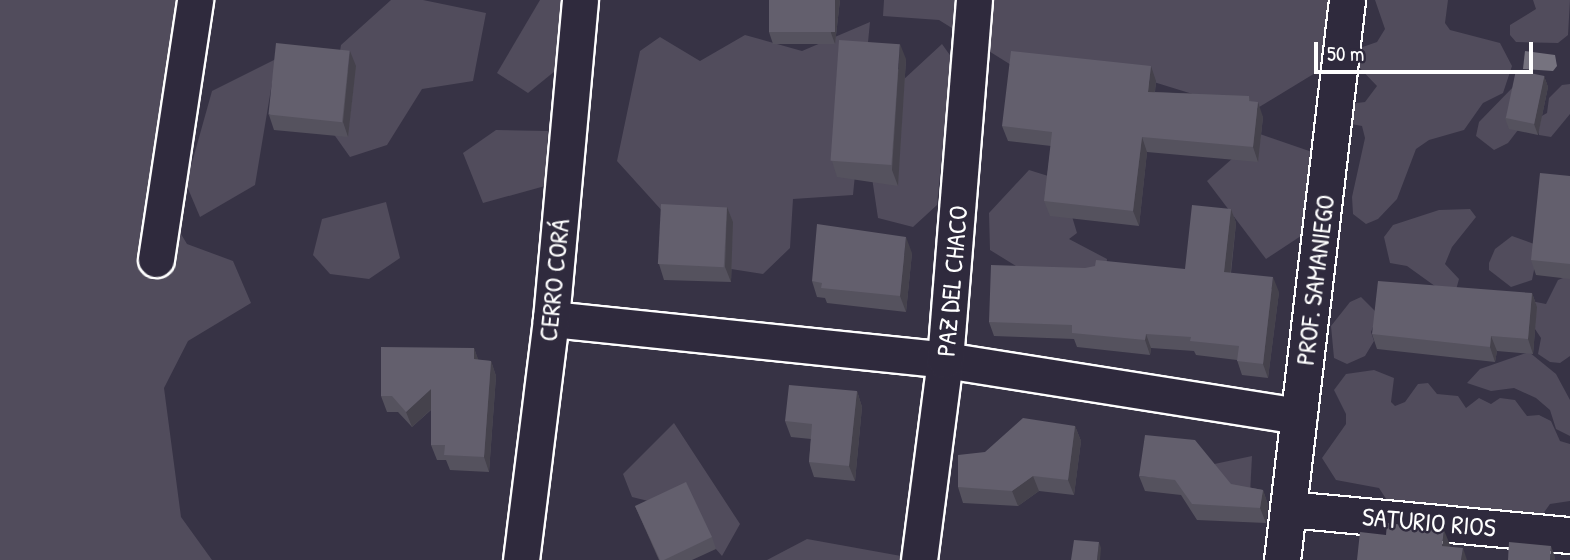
<!DOCTYPE html>
<meta charset="utf-8">
<style>
body{margin:0}
#map{position:relative;width:1570px;height:560px;overflow:hidden;background:#373345;font-family:"Patrick Hand",sans-serif}
div>[style]{position:absolute}
[style*='--x']{left:calc(var(--x)*1px);top:calc(var(--y)*1px);width:calc(var(--w)*1px);rotate:calc(var(--a)*1deg)}
.green>*{inset:0;background:#514c5c}
.water>*{inset:0;background:#76737f}
.roads{filter:drop-shadow(2px 0 #fff) drop-shadow(-2px 0 #fff) drop-shadow(0 2px #fff) drop-shadow(0 -2px #fff)}
.minor>*{height:35px;margin:-17.5px;padding:0 17.5px;transform-origin:17.5px;border-radius:17.5px;background:#2f2a3d}
.wall>*{inset:0;background:#55525e}
.shaded-wall>*{inset:0;background:#45424c}
.building>*{inset:0;background:#635f6d;transform-origin:0 0}
span{translate:-50% -50%;white-space:nowrap;text-align:center;line-height:1.15;-webkit-text-stroke:5px #2f2a3d;paint-order:stroke}
.street-label{font-size:26px;color:#fff}
.scale{position:absolute;left:1314px;top:42px;width:219px;height:32px;box-sizing:border-box;border:4px solid #fff;border-top:0;padding-left:9px;font-size:21px;line-height:24px;white-space:nowrap;color:#fff;-webkit-text-stroke:5px #2f2a3d;paint-order:stroke}
</style>
<div id="map">
<div class="green">
<i style="clip-path:polygon(0 0,215px 0,163px 204px,187px 244px,233px 261px,251px 303px,188px 341px,164px 388px,181px 517px,212px 560px,0 560px)"></i>
<i style="clip-path:polygon(391px 0,423px 0,486px 13px,473px 81px,422px 89px,387px 145px,350px 157px,328px 126px,341px 45px)"></i>
<i style="clip-path:polygon(540px 0,582px 0,571px 58px,528px 93px,497px 73px)"></i>
<i style="clip-path:polygon(884px 0,1334px 0,1330px 64px,1251px 112px,1131px 75px,1058px 94px,939px 20px,883px 16px)"></i>
<i style="clip-path:polygon(1375px 0,1448px 0,1445px 23px,1450px 30px,1500px 43px,1512px 66px,1503px 93px,1483px 103px,1464px 130px,1429px 140px,1416px 149px,1397px 199px,1378px 219px,1366px 224px,1353px 214px,1352px 197px,1365px 138px,1362px 126px,1346px 123px,1349px 104px,1365px 102px,1377px 86px,1353px 61px,1354px 50px,1377px 42px,1385px 29px)"></i>
<i style="clip-path:polygon(1533px 0,1570px 0,1568px 35px,1558px 43px,1516px 42px,1510px 35px,1510px 25px,1536px 9px)"></i>
<i style="clip-path:polygon(870px 22px,853px 195px,793px 199px,790px 248px,763px 274px,712px 266px,617px 161px,640px 51px,660px 37px,700px 61px,745px 35px,802px 51px)"></i>
<i style="clip-path:polygon(942px 44px,957px 65px,945px 124px,937px 205px,913px 227px,878px 218px,863px 117px)"></i>
<i style="clip-path:polygon(276px 59px,255px 185px,200px 217px,186px 184px,212px 91px)"></i>
<i style="clip-path:polygon(1516px 84px,1518px 130px,1508px 143px,1494px 150px,1476px 136px,1479px 122px)"></i>
<i style="clip-path:polygon(1570px 84px,1570px 114px,1551px 137px,1539px 135px,1538px 118px,1547px 113px,1549px 98px,1562px 85px)"></i>
<i style="clip-path:polygon(496px 130px,548px 131px,545px 186px,483px 203px,463px 153px)"></i>
<i style="clip-path:polygon(1260px 134px,1315px 153px,1313px 228px,1266px 259px,1207px 181px)"></i>
<i style="clip-path:polygon(1029px 170px,1061px 180px,1077px 233px,1069px 239px,1107px 259px,1104px 292px,1021px 269px,990px 250px,989px 213px)"></i>
<i style="clip-path:polygon(386px 202px,400px 258px,369px 279px,330px 274px,313px 255px,322px 219px)"></i>
<i style="clip-path:polygon(1470px 209px,1476px 217px,1452px 247px,1445px 264px,1459px 279px,1456px 290px,1446px 294px,1407px 266px,1390px 263px,1384px 237px,1393px 225px,1439px 210px)"></i>
<i style="clip-path:polygon(1512px 236px,1534px 244px,1535px 265px,1532px 280px,1511px 287px,1489px 270px,1489px 263px,1495px 249px)"></i>
<i style="clip-path:polygon(1570px 275px,1570px 356px,1560px 363px,1550px 362px,1538px 354px,1541px 338px,1527px 317px,1531px 301px,1546px 304px,1558px 280px)"></i>
<i style="clip-path:polygon(1361px 297px,1378px 314px,1371px 332px,1374px 341px,1365px 356px,1347px 364px,1334px 358px,1331px 326px,1350px 302px)"></i>
<i style="clip-path:polygon(1529px 352px,1556px 374px,1570px 400px,1570px 436px,1556px 429px,1550px 410px,1536px 398px,1514px 388px,1491px 391px,1467px 383px,1480px 369px)"></i>
<i style="clip-path:polygon(1374px 370px,1394px 378px,1391px 402px,1395px 406px,1405px 402px,1418px 384px,1428px 383px,1437px 394px,1458px 396px,1466px 408px,1479px 398px,1491px 404px,1500px 398px,1515px 400px,1527px 416px,1539px 415px,1551px 421px,1560px 441px,1570px 444px,1570px 501px,1550px 504px,1512px 557px,1508px 550px,1511px 542px,1392px 508px,1379px 488px,1336px 480px,1322px 458px,1346px 424px,1346px 414px,1334px 390px,1346px 374px)"></i>
<i style="clip-path:polygon(674px 423px,740px 524px,722px 556px,681px 509px,632px 497px,623px 474px)"></i>
<i style="clip-path:polygon(1252px 456px,1250px 494px,1205px 498px,1205px 466px)"></i>
<i style="clip-path:polygon(807px 539px,901px 556px,899px 560px,767px 560px)"></i>
</div>
<div class="water">
<i style="clip-path:polygon(1525px 51px,1555px 55px,1557px 66px,1553px 71px,1523px 69px)"></i>
</div>
<div class="roads">
<div class="minor">
<i style="--x:156;--y:259;--w:262;--a:-81.4"></i>
<i style="--x:551;--y:319;--w:396;--a:5.9"></i>
<i style="--x:945;--y:360;--w:358;--a:9"></i>
<i style="--x:1288;--y:509;--w:283;--a:5.3"></i>
<i style="--x:521;--y:560;--w:243;--a:-82.9"></i>
<i style="--x:551;--y:319;--w:320;--a:-84.8"></i>
<i style="--x:919;--y:560;--w:202;--a:-82.6"></i>
<i style="--x:945;--y:360;--w:361;--a:-85.4"></i>
<i style="--x:1282;--y:560;--w:564;--a:-83.38"></i>
</div>
</div>
<div class="wall">
<i style="clip-path:polygon(840px 0,835px 44px,773px 44px,769px 32px)"></i>
<i style="clip-path:polygon(906px 59px,898px 186px,837px 177px,832px 161px)"></i>
<i style="clip-path:polygon(356px 66px,348px 137px,274px 130px,269px 115px)"></i>
<i style="clip-path:polygon(1544px 76px,1548px 87px,1538px 135px,1509px 129px,1505px 118px)"></i>
<i style="clip-path:polygon(1156px 81px,1155px 92px,1249px 96px,1251px 102px,1263px 117px,1258px 162px,1147px 152px,1139px 226px,1050px 216px,1044px 201px,1051px 146px,1008px 141px,1002px 126px)"></i>
<i style="clip-path:polygon(1570px 176px,1570px 279px,1536px 275px,1531px 260px)"></i>
<i style="clip-path:polygon(727px 207px,733px 222px,731px 282px,664px 280px,659px 264px)"></i>
<i style="clip-path:polygon(1231px 209px,1236px 223px,1231px 273px,1279px 292px,1268px 378px,1242px 375px,1237px 360px,1196px 355px,1194px 351px,1151px 348px,1150px 355px,1077px 347px,1074px 339px,994px 336px,989px 322px,1085px 268px,1185px 269px)"></i>
<i style="clip-path:polygon(912px 253px,906px 312px,827px 303px,825px 298px,817px 297px,812px 281px)"></i>
<i style="clip-path:polygon(1532px 293px,1537px 307px,1533px 354px,1497px 351px,1495px 362px,1377px 349px,1372px 334px)"></i>
<i style="clip-path:polygon(474px 348px,478px 360px,491px 361px,496px 376px,489px 472px,450px 470px,446px 460px,437px 460px,431px 445px,431px 410px,412px 427px,398px 412px,387px 412px,381px 396px)"></i>
<i style="clip-path:polygon(857px 391px,862px 407px,855px 481px,814px 477px,809px 462px,811px 439px,791px 437px,785px 421px)"></i>
<i style="clip-path:polygon(1075px 426px,1081px 441px,1074px 495px,1039px 491px,1018px 506px,963px 503px,958px 487px,985px 452px)"></i>
<i style="clip-path:polygon(1139px 476px,1231px 484px,1263px 490px,1268px 505px,1266px 523px,1197px 520px,1181px 495px,1145px 491px)"></i>
<i style="clip-path:polygon(635px 506px,712px 537px,716px 549px,692px 560px,659px 560px)"></i>
</div>
<div class="shaded-wall">
<i style="clip-path:polygon(835px 0,840px 0,835px 44px,831px 33px)"></i>
<i style="clip-path:polygon(900px 44px,906px 59px,898px 186px,892px 170px)"></i>
<i style="clip-path:polygon(350px 51px,356px 66px,348px 137px,343px 122px)"></i>
<i style="clip-path:polygon(1151px 66px,1156px 81px,1153px 107px,1148px 92px)"></i>
<i style="clip-path:polygon(1544px 76px,1548px 87px,1538px 135px,1534px 124px)"></i>
<i style="clip-path:polygon(1258px 102px,1263px 117px,1258px 162px,1253px 147px)"></i>
<i style="clip-path:polygon(1142px 137px,1147px 152px,1139px 226px,1133px 211px)"></i>
<i style="clip-path:polygon(727px 207px,733px 222px,731px 282px,725px 267px)"></i>
<i style="clip-path:polygon(1231px 209px,1236px 223px,1229px 286px,1224px 272px)"></i>
<i style="clip-path:polygon(906px 237px,912px 253px,906px 312px,900px 296px)"></i>
<i style="clip-path:polygon(1273px 277px,1279px 292px,1268px 378px,1263px 364px)"></i>
<i style="clip-path:polygon(1532px 293px,1537px 307px,1533px 354px,1528px 339px)"></i>
<i style="clip-path:polygon(1146px 334px,1151px 348px,1150px 355px,1145px 340px)"></i>
<i style="clip-path:polygon(1491px 336px,1497px 351px,1495px 362px,1490px 347px)"></i>
<i style="clip-path:polygon(474px 348px,480px 364px,474px 359px)"></i>
<i style="clip-path:polygon(491px 361px,496px 376px,489px 472px,484px 457px)"></i>
<i style="clip-path:polygon(431px 389px,437px 404px,412px 427px,406px 412px)"></i>
<i style="clip-path:polygon(857px 391px,862px 407px,855px 481px,849px 466px)"></i>
<i style="clip-path:polygon(1075px 426px,1081px 441px,1074px 495px,1068px 480px)"></i>
<i style="clip-path:polygon(1033px 476px,1039px 491px,1018px 506px,1012px 491px)"></i>
<i style="clip-path:polygon(1263px 490px,1268px 505px,1266px 523px,1260px 508px)"></i>
<i style="clip-path:polygon(1444px 530px,1450px 545px,1448px 560px,1442px 546px)"></i>
<i style="clip-path:polygon(1099px 542px,1101px 548px,1100px 560px,1097px 560px)"></i>
<i style="clip-path:polygon(1551px 546px,1555px 557px,1555px 560px,1550px 560px)"></i>
<i style="clip-path:polygon(1463px 548px,1467px 560px,1461px 560px)"></i>
</div>
<div class="building">
<i style="left:769px;top:0;width:66px;height:32px"></i>
<i style="left:839px;top:40px;width:61px;height:121px;rotate:4deg"></i>
<i style="left:276px;top:43px;width:74px;height:72px;rotate:6deg"></i>
<i style="clip-path:polygon(1011px 51px,1151px 66px,1148px 92px,1249px 96px,1249px 101px,1258px 102px,1253px 147px,1142px 137px,1133px 211px,1044px 201px,1052px 132px,1002px 126px)"></i>
<i style="left:1516px;top:70px;width:29px;height:49px;rotate:12deg"></i>
<i style="clip-path:polygon(1540px 173px,1570px 176px,1570px 264px,1531px 260px)"></i>
<i style="left:661px;top:204px;width:66px;height:60px;rotate:3deg"></i>
<i style="clip-path:polygon(1192px 205px,1231px 209px,1224px 272px,1273px 277px,1263px 364px,1237px 361px,1239px 346px,1190px 341px,1191px 337px,1146px 334px,1145px 340px,1072px 333px,1072px 325px,989px 322px,991px 265px,1085px 268px,1095px 266px,1096px 260px,1185px 269px)"></i>
<i style="clip-path:polygon(817px 224px,906px 237px,900px 296px,821px 288px,822px 283px,812px 281px)"></i>
<i style="clip-path:polygon(1378px 281px,1532px 293px,1528px 339px,1491px 336px,1490px 347px,1372px 334px)"></i>
<i style="clip-path:polygon(381px 347px,474px 348px,474px 359px,491px 361px,484px 457px,444px 455px,445px 445px,431px 445px,431px 389px,406px 412px,392px 396px,381px 396px)"></i>
<i style="clip-path:polygon(789px 385px,857px 391px,849px 466px,809px 462px,812px 424px,785px 421px)"></i>
<i style="clip-path:polygon(1023px 418px,1075px 426px,1068px 480px,1033px 476px,1012px 491px,958px 487px,958px 455px,985px 452px)"></i>
<i style="clip-path:polygon(1145px 435px,1195px 440px,1231px 484px,1263px 490px,1260px 508px,1192px 504px,1175px 480px,1139px 476px)"></i>
<i style="clip-path:polygon(686px 482px,712px 537px,664px 560px,660px 560px,635px 506px)"></i>
<i style="clip-path:polygon(1387px 523px,1444px 530px,1442px 546px,1463px 548px,1461px 560px,1357px 560px,1360px 532px,1386px 535px)"></i>
<i style="clip-path:polygon(1074px 540px,1099px 542px,1097px 560px,1071px 560px)"></i>
<i style="clip-path:polygon(1509px 542px,1551px 546px,1550px 560px,1508px 560px)"></i>
</div>
<div class="street-label">
<span style="left:554px;top:280px;rotate:-84deg">CERRO CORÁ</span>
<span style="left:1315px;top:280px;rotate:-83deg">PROF. SAMANIEGO</span>
<span style="left:952px;top:281px;rotate:-85deg">PAZ DEL CHACO</span>
<span style="left:1429px;top:522px;rotate:5deg">SATURIO RIOS</span>
</div>
<div class="scale">50 m</div>
</div>
